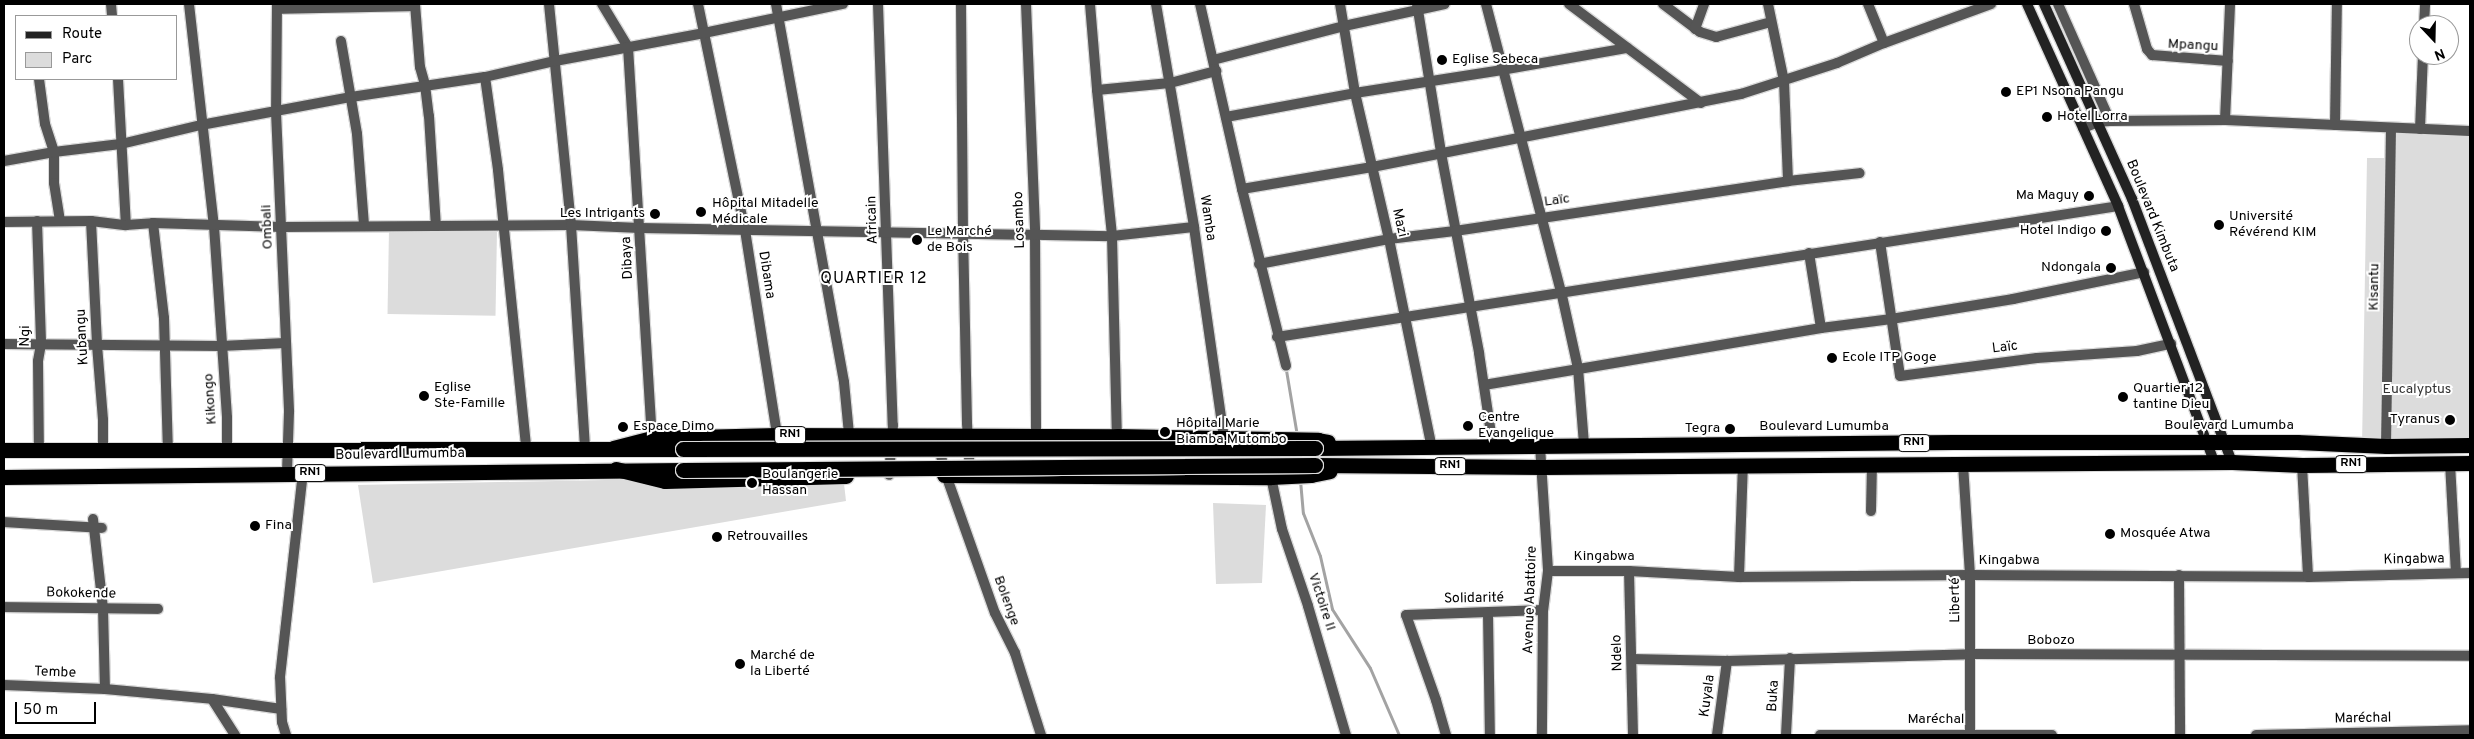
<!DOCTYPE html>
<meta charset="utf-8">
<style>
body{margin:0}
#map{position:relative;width:2474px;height:739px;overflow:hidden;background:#fff;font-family:Overpass,sans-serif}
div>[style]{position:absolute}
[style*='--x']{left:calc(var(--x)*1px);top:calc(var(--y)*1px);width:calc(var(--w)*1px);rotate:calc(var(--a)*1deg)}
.green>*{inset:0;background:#dcdcdc;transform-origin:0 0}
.stream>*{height:3px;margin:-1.5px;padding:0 1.5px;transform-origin:1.5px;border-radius:1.5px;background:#a3a3a3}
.roads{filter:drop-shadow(1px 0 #dbdbdb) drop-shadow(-1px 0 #dbdbdb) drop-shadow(0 1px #dbdbdb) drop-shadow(0 -1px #dbdbdb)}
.street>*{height:10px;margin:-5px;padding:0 5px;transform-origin:5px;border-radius:5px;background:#555}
.secondary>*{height:10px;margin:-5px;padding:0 5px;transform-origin:5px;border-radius:5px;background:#222}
.highway>*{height:15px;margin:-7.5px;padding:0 7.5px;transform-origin:7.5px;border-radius:7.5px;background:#000}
.bridges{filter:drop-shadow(1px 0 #dbdbdb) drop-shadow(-1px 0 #dbdbdb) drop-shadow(0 1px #dbdbdb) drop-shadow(0 -1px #dbdbdb)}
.highway-bridge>*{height:15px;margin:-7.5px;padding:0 7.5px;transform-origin:7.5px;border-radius:7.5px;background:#000}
.dots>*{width:14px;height:14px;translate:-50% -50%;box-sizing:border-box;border:2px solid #fff;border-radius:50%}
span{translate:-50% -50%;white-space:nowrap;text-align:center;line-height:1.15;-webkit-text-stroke:4px #fff;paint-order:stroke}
.shield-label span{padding:1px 4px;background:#fff;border:1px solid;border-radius:4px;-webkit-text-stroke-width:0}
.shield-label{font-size:12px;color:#000;font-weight:700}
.street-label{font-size:14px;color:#000}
.poi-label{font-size:14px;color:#000}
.left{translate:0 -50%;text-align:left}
.right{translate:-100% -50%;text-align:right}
.park-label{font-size:14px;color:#333}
.quarter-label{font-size:16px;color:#000;letter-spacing:1px}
.frame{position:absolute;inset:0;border:5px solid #000;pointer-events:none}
.legend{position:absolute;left:15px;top:15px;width:162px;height:65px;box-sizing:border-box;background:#fff;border:1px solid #999;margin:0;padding:6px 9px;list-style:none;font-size:15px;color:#000}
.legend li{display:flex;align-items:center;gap:10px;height:25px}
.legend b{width:25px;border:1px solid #999}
.north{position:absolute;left:2409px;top:15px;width:50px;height:50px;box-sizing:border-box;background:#fff;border:1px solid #999;border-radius:50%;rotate:159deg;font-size:14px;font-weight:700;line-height:20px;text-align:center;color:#000}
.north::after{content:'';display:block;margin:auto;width:18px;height:22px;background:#000;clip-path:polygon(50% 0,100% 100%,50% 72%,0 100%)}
.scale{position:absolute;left:15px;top:702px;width:81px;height:22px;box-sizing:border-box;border:2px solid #000;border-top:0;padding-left:6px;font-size:15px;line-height:18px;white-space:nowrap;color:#000;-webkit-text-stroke:4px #fff;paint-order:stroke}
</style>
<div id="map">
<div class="green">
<i style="clip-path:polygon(2388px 122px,2470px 126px,2470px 445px,2362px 446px,2367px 158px,2387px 158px)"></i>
<i style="left:389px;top:229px;width:108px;height:85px;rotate:1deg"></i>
<i style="clip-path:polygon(843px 475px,846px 501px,373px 583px,358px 485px)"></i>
<i style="clip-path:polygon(1213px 503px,1266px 505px,1262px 583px,1216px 584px)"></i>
</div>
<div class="stream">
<i style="--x:1286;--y:370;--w:67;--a:80.5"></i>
<i style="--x:1300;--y:480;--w:33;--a:85"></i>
<i style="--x:1303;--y:513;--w:46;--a:68.4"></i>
<i style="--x:1320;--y:556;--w:54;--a:77.2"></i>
<i style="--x:1332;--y:609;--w:70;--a:57.2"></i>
<i style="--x:1370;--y:668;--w:73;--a:66.6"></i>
</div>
<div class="roads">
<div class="street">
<i style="--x:111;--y:4;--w:12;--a:85"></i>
<i style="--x:189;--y:4;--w:223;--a:83.6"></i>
<i style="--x:214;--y:226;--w:192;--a:86.1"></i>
<i style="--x:227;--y:418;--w:32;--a:90"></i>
<i style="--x:277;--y:4;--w:108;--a:90.5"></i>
<i style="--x:276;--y:112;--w:300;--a:87.5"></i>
<i style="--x:289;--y:412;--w:60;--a:91.9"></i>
<i style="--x:415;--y:4;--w:63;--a:85.5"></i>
<i style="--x:420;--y:67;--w:19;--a:74"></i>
<i style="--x:425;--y:85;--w:31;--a:83"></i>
<i style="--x:429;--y:116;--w:110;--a:86.4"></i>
<i style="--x:549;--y:4;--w:222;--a:84.3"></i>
<i style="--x:571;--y:225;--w:223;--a:86.4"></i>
<i style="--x:602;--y:4;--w:50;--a:58.8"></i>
<i style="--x:628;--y:47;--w:392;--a:86.5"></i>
<i style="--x:698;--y:4;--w:231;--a:78.3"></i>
<i style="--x:745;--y:230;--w:207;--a:81.1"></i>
<i style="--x:776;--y:4;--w:384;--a:79.8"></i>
<i style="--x:844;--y:382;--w:52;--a:84.5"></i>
<i style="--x:878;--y:4;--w:421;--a:88"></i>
<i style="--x:893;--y:425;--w:50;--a:94.6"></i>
<i style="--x:961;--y:4;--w:228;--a:89.5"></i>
<i style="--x:963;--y:232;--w:191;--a:88.8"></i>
<i style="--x:967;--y:423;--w:50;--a:86.6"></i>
<i style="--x:1026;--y:4;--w:229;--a:87.7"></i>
<i style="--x:1035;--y:233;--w:203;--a:89.7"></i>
<i style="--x:1090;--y:4;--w:86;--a:85.3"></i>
<i style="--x:1097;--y:90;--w:147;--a:84.1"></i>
<i style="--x:1112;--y:236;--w:200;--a:88.6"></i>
<i style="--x:1156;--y:4;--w:226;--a:80.3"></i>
<i style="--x:1194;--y:227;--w:213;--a:81.9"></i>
<i style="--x:1200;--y:4;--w:190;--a:77.2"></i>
<i style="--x:1242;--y:189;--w:182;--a:76"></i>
<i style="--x:1340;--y:4;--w:90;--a:80.4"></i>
<i style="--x:1355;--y:93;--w:150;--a:76.9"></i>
<i style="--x:1389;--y:239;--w:214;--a:78.4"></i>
<i style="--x:1417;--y:4;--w:151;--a:80.8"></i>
<i style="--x:1441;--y:153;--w:204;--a:79.2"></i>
<i style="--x:1479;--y:353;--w:95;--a:81.5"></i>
<i style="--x:1486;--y:4;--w:297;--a:75.4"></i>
<i style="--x:1561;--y:291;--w:79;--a:77.6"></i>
<i style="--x:1578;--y:368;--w:77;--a:85.5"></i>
<i style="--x:1569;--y:4;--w:165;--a:36.9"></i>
<i style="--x:1663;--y:4;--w:46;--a:37.1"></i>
<i style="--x:1700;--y:32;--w:17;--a:17"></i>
<i style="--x:1716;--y:37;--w:57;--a:-15.3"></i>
<i style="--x:1768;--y:4;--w:79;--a:78.3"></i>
<i style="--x:1784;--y:81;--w:100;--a:87.7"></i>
<i style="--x:1868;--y:4;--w:42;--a:67.7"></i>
<i style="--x:2058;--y:4;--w:128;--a:66"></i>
<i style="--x:2134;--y:4;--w:47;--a:73.9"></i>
<i style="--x:2147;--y:49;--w:8;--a:50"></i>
<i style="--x:2152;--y:55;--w:76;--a:4.5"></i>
<i style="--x:277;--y:9;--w:138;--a:-1.2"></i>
<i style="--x:2424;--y:25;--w:21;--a:-87"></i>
<i style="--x:1695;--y:29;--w:27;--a:-70"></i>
<i style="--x:341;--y:41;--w:94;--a:80.2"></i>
<i style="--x:357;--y:134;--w:91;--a:85.6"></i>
<i style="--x:1213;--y:60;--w:135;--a:-14.5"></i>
<i style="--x:1344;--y:26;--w:103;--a:-12.3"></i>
<i style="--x:485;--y:77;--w:94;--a:82"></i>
<i style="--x:498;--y:170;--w:279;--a:84.2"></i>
<i style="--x:39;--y:79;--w:45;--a:82.4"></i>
<i style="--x:45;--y:124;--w:29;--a:72"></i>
<i style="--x:54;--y:152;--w:31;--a:90"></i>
<i style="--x:54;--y:183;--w:38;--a:81"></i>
<i style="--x:118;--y:79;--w:146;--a:86.9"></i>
<i style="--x:1097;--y:90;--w:73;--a:-5.5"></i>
<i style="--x:1170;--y:83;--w:48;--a:-14.6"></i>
<i style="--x:1226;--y:117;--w:131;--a:-10.5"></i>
<i style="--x:1355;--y:93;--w:149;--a:-8.9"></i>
<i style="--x:1502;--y:70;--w:127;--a:-10"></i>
<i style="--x:2225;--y:120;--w:116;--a:-87.5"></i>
<i style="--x:2335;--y:125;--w:121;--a:-89.1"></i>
<i style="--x:2083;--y:128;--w:16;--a:-22"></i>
<i style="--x:2098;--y:122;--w:12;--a:-5"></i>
<i style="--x:2110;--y:121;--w:115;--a:-0.5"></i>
<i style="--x:2225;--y:120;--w:245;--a:2.6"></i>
<i style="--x:2420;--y:129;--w:74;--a:-87.7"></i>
<i style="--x:4;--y:161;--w:51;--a:-10.2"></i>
<i style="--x:54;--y:152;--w:67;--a:-6.8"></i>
<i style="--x:121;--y:144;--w:82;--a:-13.4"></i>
<i style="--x:201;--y:125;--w:153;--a:-10.6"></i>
<i style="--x:351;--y:97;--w:135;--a:-8.5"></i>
<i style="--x:485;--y:77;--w:72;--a:-12.9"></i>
<i style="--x:555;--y:61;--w:152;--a:-10.6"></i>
<i style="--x:704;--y:33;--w:142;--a:-11.8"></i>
<i style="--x:1242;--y:189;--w:132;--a:-9.6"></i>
<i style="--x:1372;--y:167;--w:376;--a:-11.2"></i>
<i style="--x:1741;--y:94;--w:101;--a:-17.9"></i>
<i style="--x:1837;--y:63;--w:51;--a:-23.1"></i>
<i style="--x:1884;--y:43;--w:114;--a:-20"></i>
<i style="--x:37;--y:221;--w:123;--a:88.1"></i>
<i style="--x:41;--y:344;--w:17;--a:100"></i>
<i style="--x:38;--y:361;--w:90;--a:89.4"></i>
<i style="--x:91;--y:221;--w:124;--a:87.2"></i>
<i style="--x:97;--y:345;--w:75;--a:85.4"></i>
<i style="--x:103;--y:420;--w:30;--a:90"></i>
<i style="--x:4;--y:222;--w:87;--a:-0.7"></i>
<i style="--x:91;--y:221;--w:35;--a:7"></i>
<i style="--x:126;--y:225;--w:27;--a:-4"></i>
<i style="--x:153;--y:223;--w:129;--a:1.8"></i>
<i style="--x:282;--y:227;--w:289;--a:-0.4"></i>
<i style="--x:571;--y:225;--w:69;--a:2.5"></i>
<i style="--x:640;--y:228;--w:472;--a:1"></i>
<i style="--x:1112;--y:236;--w:82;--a:-6.3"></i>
<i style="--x:153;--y:223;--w:96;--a:83.4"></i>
<i style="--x:164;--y:318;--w:134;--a:88.3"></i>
<i style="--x:1880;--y:242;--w:135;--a:81.5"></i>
<i style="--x:1900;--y:376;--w:138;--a:-7.5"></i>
<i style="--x:2037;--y:358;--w:100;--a:-4"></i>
<i style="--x:2137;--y:351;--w:35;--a:-12"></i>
<i style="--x:1809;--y:253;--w:76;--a:80.9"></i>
<i style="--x:1259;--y:264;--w:132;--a:-10.9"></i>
<i style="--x:1389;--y:239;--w:66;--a:-6.9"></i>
<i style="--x:1455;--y:231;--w:337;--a:-8.5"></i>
<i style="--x:1788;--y:181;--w:72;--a:-6.3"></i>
<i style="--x:1277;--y:337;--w:851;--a:-8.85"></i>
<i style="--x:4;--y:344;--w:217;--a:0.5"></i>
<i style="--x:221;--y:346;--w:64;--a:-2.7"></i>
<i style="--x:1484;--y:385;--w:342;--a:-9.6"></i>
<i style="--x:1821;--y:328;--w:71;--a:-7.3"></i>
<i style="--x:1891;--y:319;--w:124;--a:-9.3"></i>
<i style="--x:2013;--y:299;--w:134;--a:-11.6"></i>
<i style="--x:938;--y:444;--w:32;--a:76"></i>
<i style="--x:946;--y:475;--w:146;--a:70.5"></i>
<i style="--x:995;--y:613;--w:45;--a:63.4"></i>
<i style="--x:1015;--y:653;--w:86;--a:72.4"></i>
<i style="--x:1540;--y:446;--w:125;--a:86.3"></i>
<i style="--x:1548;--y:571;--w:39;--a:97"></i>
<i style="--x:1543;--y:610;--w:125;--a:90.5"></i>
<i style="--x:2386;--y:446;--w:318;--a:-89.1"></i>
<i style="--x:2450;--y:463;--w:110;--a:86.9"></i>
<i style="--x:1963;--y:464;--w:111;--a:86.4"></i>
<i style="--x:1970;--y:575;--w:160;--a:90"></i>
<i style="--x:2302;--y:465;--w:112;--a:86.9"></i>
<i style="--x:1271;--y:477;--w:53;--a:78.1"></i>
<i style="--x:1282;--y:529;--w:81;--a:71.3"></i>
<i style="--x:1308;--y:606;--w:134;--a:73.6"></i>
<i style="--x:1871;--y:511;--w:47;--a:-88.8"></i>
<i style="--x:93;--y:519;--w:90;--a:83.6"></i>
<i style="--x:103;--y:608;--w:81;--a:88.6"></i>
<i style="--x:4;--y:522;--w:98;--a:3.5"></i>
<i style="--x:1548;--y:571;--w:81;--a:0"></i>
<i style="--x:1629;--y:571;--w:110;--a:3.1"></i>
<i style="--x:1739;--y:577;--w:231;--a:-0.5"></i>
<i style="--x:1970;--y:575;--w:338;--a:0.3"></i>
<i style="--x:2308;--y:577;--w:162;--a:-1.4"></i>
<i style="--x:1629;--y:571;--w:164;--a:88.6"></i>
<i style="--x:2179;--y:575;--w:160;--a:89.6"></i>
<i style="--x:1739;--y:577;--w:113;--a:-88"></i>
<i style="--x:4;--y:607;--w:154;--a:0.7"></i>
<i style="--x:1488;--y:614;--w:121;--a:89.1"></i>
<i style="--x:1632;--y:659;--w:95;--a:1.2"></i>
<i style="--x:1727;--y:661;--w:244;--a:-1.6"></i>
<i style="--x:1971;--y:654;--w:499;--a:0.2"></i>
<i style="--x:4;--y:685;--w:101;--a:2.3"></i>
<i style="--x:105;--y:689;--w:107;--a:5.3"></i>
<i style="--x:212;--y:699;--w:70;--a:8.2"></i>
<i style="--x:212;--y:699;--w:43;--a:57.4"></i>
<i style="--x:286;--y:735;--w:14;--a:-107"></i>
<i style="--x:282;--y:722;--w:45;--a:-92.5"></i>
<i style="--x:280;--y:677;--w:205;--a:-83.6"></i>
<i style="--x:1446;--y:735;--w:36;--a:-106"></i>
<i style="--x:1436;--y:700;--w:90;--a:-109.4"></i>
<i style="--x:1406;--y:615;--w:137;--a:-2.1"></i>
<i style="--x:1717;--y:735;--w:75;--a:-82.3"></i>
<i style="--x:1786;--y:735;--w:77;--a:-87"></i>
<i style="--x:1820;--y:735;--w:232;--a:0"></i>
<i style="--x:2256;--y:735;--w:214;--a:-1.3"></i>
</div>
<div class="secondary">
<i style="--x:2027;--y:4;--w:222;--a:65.7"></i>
<i style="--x:2118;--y:206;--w:273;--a:69.4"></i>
<i style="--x:2044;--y:4;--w:214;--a:65.7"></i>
<i style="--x:2132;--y:199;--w:281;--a:69.2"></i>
</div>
<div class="highway">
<i style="--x:613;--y:448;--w:40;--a:-14.4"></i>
<i style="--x:652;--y:438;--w:125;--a:-1.4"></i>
<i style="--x:777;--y:435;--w:340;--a:0.2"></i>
<i style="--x:1117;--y:436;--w:201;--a:1.1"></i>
<i style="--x:1318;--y:440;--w:10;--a:11"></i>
<i style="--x:1315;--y:448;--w:638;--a:-0.54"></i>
<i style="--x:1953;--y:442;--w:344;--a:0"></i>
<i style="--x:2297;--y:442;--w:89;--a:2.6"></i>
<i style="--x:2386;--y:446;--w:84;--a:-0.7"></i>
<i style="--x:4;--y:450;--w:679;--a:-0.08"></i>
<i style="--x:1315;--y:465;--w:227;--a:0.5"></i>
<i style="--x:1542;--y:467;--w:690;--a:-0.42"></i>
<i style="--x:2232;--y:462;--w:70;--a:2.5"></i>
<i style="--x:2302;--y:465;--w:168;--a:-0.7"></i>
<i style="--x:616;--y:469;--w:50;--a:13.8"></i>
<i style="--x:665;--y:481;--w:181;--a:-1.6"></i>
<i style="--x:944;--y:475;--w:327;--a:0.4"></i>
<i style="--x:1271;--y:477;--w:40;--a:-2.9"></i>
<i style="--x:1311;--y:475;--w:19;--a:-12"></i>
<i style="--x:4;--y:477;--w:679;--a:-0.59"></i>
</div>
</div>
<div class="bridges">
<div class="highway-bridge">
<i style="--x:683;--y:449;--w:632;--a:-0.09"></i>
<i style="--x:683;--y:470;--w:632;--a:-0.45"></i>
</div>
</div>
<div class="dots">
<i style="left:1442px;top:60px;background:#000"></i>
<i style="left:2006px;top:92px;background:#000"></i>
<i style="left:2047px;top:117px;background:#000"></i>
<i style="left:2089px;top:196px;background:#000"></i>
<i style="left:701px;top:212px;background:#000"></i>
<i style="left:655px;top:214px;background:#000"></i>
<i style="left:2219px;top:225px;background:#000"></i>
<i style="left:2106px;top:231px;background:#000"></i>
<i style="left:917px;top:240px;background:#000"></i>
<i style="left:2111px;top:268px;background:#000"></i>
<i style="left:1832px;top:358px;background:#000"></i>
<i style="left:424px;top:396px;background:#000"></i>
<i style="left:2123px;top:397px;background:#000"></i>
<i style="left:2450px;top:420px;background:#000"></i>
<i style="left:1468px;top:426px;background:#000"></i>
<i style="left:623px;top:427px;background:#000"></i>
<i style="left:1730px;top:429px;background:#000"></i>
<i style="left:1165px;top:432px;background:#000"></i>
<i style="left:752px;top:483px;background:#000"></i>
<i style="left:255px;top:526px;background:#000"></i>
<i style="left:2110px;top:534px;background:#000"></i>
<i style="left:717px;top:537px;background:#000"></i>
<i style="left:740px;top:664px;background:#000"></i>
</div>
<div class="shield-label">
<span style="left:790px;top:435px">RN1</span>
<span style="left:1914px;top:443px">RN1</span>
<span style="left:2351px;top:464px">RN1</span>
<span style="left:1450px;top:466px">RN1</span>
<span style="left:310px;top:473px">RN1</span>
</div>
<div class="street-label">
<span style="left:2193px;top:46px;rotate:3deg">Mpangu</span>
<span style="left:1557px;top:201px;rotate:-8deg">Laïc</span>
<span style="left:2152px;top:216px;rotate:68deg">Boulevard Kimbuta</span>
<span style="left:1207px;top:218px;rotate:81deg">Wamba</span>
<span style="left:873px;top:220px;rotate:-92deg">Africain</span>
<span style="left:1020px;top:220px;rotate:-92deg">Losambo</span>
<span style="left:1399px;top:223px;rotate:77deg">Mazi</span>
<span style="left:268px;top:227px;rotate:-92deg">Ombali</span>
<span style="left:628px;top:258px;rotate:-93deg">Dibaya</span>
<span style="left:766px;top:275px;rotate:81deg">Dibama</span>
<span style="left:2375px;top:287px;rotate:-89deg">Kisantu</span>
<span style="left:26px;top:336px;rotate:-89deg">Ngi</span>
<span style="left:83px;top:337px;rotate:-93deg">Kubangu</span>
<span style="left:2005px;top:348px;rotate:-7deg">Laïc</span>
<span style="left:211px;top:399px;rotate:-94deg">Kikongo</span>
<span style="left:2229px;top:426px">Boulevard Lumumba</span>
<span style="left:1824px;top:427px">Boulevard Lumumba</span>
<span style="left:400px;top:455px;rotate:-1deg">Boulevard Lumumba</span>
<span style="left:1604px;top:557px">Kingabwa</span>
<span style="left:2414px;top:560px;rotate:-1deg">Kingabwa</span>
<span style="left:2009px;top:561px">Kingabwa</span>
<span style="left:81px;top:594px;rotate:1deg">Bokokende</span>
<span style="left:1474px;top:599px;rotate:-1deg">Solidarité</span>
<span style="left:1531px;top:600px;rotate:-88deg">Avenue Abattoire</span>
<span style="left:1956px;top:600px;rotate:-91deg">Liberté</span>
<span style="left:1006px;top:601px;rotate:70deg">Bolenge</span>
<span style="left:1321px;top:602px;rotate:72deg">Victoire II</span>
<span style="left:2051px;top:641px">Bobozo</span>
<span style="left:1618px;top:653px;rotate:-92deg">Ndelo</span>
<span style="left:55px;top:673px;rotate:2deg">Tembe</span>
<span style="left:1708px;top:696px;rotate:-82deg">Kuyala</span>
<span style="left:1774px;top:696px;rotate:-87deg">Buka</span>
<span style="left:2363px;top:719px;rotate:-1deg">Maréchal</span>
<span style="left:1936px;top:720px">Maréchal</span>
</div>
<div class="poi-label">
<span class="left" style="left:1452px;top:60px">Eglise Sebeca</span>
<span class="left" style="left:2016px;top:92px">EP1 Nsona Pangu</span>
<span class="left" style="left:2057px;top:117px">Hotel Lorra</span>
<span class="right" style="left:2079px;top:196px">Ma Maguy</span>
<span class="left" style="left:712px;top:212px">Hôpital Mitadelle<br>Médicale</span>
<span class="right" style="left:645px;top:214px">Les Intrigants</span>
<span class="left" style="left:2229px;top:225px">Université<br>Révérend KIM</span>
<span class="right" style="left:2096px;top:231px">Hotel Indigo</span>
<span class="left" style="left:927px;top:240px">Le Marché<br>de Bois</span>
<span class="right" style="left:2101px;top:268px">Ndongala</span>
<span class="left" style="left:1842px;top:358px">Ecole ITP Goge</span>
<span class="left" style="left:434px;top:396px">Eglise<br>Ste-Famille</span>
<span class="left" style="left:2133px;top:397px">Quartier 12<br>tantine Dieu</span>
<span class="left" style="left:1478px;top:426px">Centre<br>Evangelique</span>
<span class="right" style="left:2440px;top:420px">Tyranus</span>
<span class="left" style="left:1176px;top:432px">Hôpital Marie<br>Biamba Mutombo</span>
<span class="left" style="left:633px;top:427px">Espace Dimo</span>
<span class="right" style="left:1720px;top:429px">Tegra</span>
<span class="left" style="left:762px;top:483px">Boulangerie<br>Hassan</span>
<span class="left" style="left:265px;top:526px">Fina</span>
<span class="left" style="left:2120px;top:534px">Mosquée Atwa</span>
<span class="left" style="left:727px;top:537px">Retrouvailles</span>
<span class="left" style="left:750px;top:664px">Marché de<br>la Liberté</span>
</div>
<div class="park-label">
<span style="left:2417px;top:390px">Eucalyptus</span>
</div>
<div class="quarter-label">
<span style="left:874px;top:279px">QUARTIER 12</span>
</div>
<div class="frame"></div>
<ul class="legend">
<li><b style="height:6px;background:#222"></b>Route</li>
<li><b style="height:14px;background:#dcdcdc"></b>Parc</li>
</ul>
<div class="north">N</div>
<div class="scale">50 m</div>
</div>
